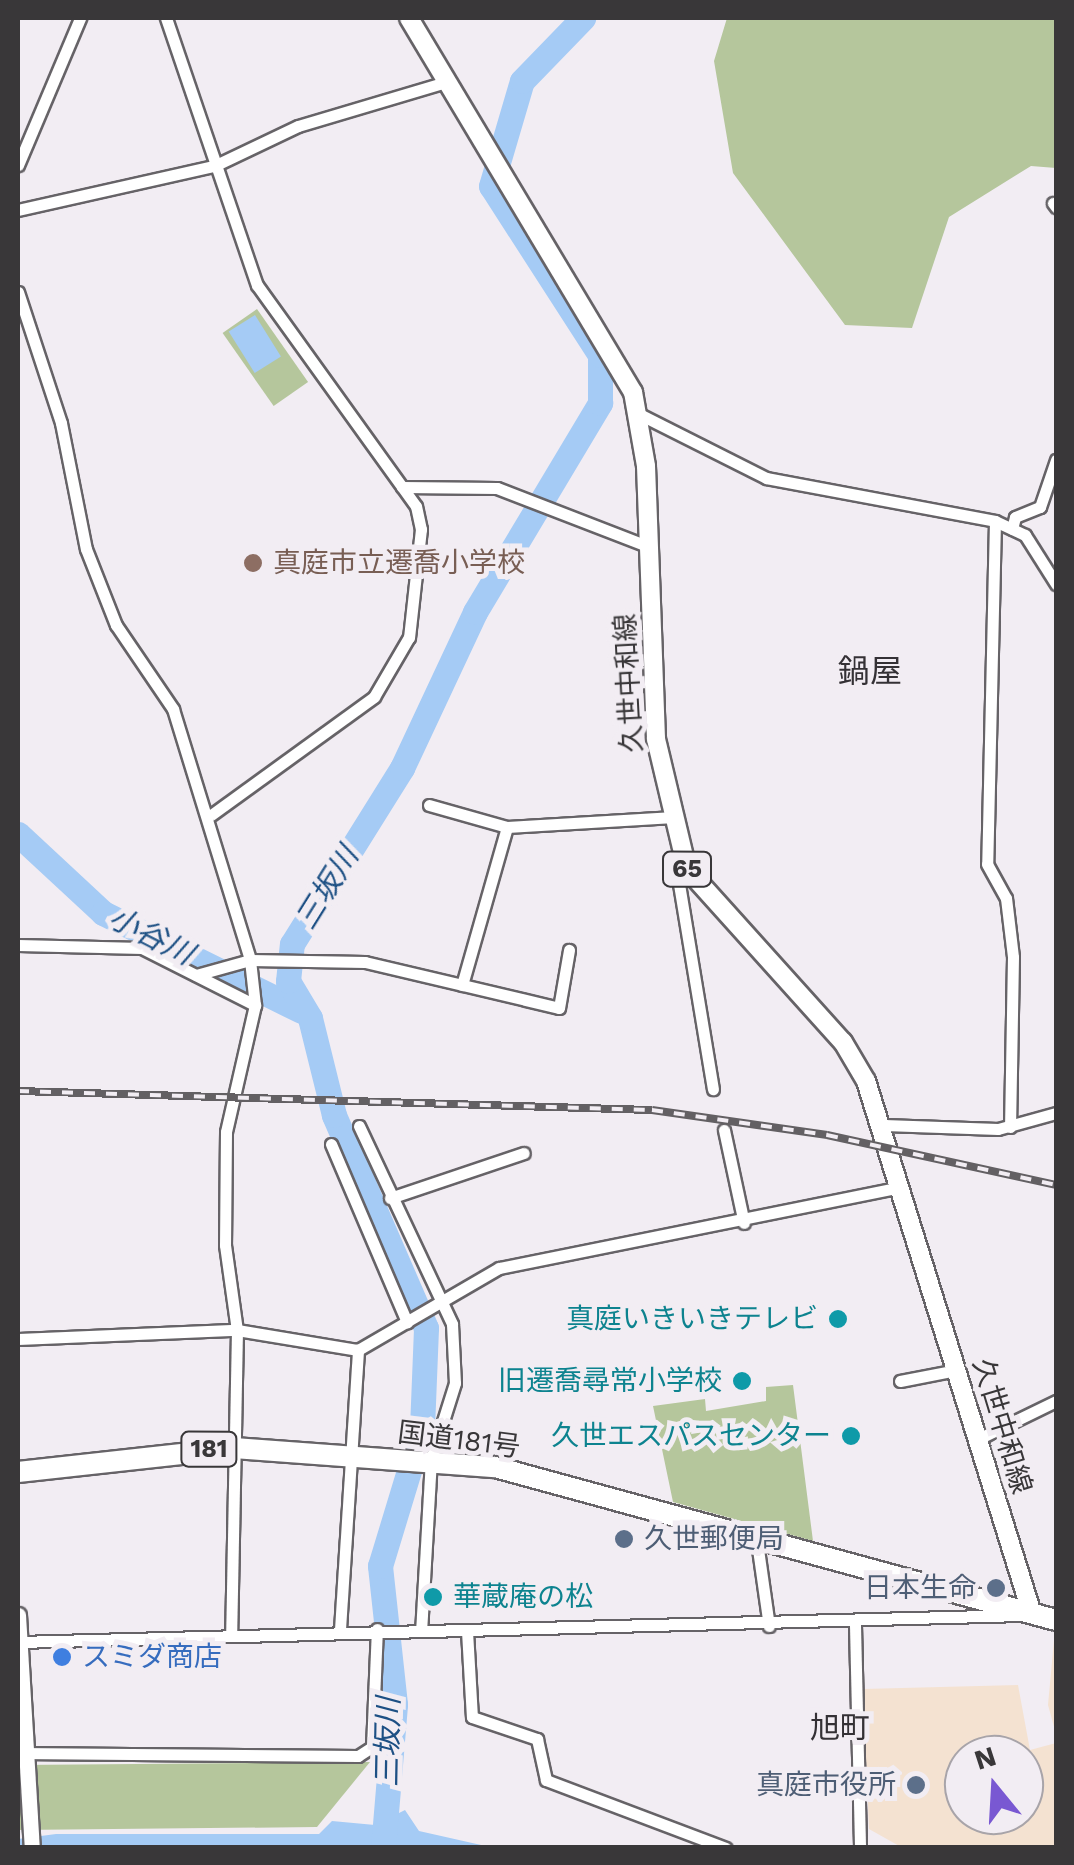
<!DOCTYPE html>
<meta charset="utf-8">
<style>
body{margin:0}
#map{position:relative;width:1074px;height:1865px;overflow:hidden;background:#f2edf3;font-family:"Work Sans","Noto Sans JP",sans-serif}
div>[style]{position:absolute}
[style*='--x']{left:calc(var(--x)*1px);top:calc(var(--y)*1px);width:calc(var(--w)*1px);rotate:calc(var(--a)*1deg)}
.commercial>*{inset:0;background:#f4e2d1}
.green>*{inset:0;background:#b5c69c;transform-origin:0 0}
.water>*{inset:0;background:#a5cbf5;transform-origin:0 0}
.river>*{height:25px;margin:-12.5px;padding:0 12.5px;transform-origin:12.5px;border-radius:12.5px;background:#a5cbf5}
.roads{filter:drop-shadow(2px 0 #666367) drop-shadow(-2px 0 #666367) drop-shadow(0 2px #666367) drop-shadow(0 -2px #666367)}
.street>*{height:11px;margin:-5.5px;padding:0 5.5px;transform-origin:5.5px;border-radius:5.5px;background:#fff}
.secondary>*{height:15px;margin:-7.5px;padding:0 7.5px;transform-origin:7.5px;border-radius:7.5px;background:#fff}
.primary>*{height:18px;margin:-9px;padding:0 9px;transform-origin:9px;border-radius:9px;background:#fff}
.highway>*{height:20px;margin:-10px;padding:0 10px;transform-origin:10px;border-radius:10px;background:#fff}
.rail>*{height:8px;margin-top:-4px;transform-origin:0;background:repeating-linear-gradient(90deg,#f2edf3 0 11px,#636063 0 22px);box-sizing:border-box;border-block:2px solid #636063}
.dots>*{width:28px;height:28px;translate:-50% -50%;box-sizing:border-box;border:5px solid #f2edf3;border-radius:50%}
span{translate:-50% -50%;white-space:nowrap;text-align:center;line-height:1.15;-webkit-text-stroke:10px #f2edf3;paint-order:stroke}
.shield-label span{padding:2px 8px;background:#f2edf3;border:2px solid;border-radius:8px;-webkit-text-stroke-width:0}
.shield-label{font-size:25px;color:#393739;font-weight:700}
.education-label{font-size:28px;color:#785e54}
.left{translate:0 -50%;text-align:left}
.street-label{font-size:28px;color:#393739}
.culture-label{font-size:28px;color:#0d838f}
.right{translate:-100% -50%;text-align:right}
.service-label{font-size:28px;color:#4e5e75}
.shop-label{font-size:28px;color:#366cbe}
.water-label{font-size:30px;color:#1d5084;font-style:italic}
.neighbourhood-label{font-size:30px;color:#343135}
.quarter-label{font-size:32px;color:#343135}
.frame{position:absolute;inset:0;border:20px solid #393739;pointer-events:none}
.north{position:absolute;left:944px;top:1735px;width:100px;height:100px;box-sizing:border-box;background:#f2edf3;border:2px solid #a8a4a9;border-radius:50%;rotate:342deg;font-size:28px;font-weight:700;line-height:40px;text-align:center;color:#393739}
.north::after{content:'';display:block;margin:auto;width:35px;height:45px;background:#7958d2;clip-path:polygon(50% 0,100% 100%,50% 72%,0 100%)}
</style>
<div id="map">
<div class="commercial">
<i style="clip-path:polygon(1054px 1640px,1056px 1641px,1056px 1734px,1048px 1705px)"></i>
<i style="clip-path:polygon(evenodd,1018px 1685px,1030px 1750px,1056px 1743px,1056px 1847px,901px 1847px,869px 1829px,863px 1689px,1018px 1685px,964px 1755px,1024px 1755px,1024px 1815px,964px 1815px,964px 1755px)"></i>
</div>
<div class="green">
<i style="clip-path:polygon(727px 18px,1056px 18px,1056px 168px,1031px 166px,949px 217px,912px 328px,845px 325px,733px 173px,714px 61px)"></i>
<i style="left:257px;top:309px;width:89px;height:42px;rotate:55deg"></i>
<i style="clip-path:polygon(793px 1385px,813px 1541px,673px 1502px,653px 1406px,705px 1399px,706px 1411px,766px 1401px,766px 1387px)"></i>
<i style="clip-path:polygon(370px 1762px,317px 1827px,18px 1830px,18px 1765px)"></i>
</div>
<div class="water">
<i style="left:255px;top:315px;width:49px;height:31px;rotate:58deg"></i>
<i style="clip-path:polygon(405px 1810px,419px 1831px,490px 1847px,18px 1848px,18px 1839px,56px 1834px,319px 1834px,332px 1821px,375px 1825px)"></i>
</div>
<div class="river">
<i style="--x:18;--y:834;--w:116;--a:42.9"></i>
<i style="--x:103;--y:913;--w:221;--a:26.3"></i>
<i style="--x:383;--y:1848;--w:144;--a:-85.2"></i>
<i style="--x:395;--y:1704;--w:139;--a:-96.2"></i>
<i style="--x:380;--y:1566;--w:144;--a:-73.1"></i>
<i style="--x:422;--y:1428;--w:100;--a:-87.7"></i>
<i style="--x:426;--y:1328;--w:232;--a:-113.4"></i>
<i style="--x:334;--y:1115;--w:100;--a:-103.9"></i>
<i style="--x:310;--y:1018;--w:43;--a:-120.7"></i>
<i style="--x:288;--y:981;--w:37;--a:-84"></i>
<i style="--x:292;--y:944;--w:208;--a:-58"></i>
<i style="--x:402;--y:768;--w:172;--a:-64.9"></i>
<i style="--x:475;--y:612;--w:244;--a:-59.1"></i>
<i style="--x:600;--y:403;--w:48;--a:-90"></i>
<i style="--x:600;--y:355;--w:201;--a:-122.8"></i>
<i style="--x:491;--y:186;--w:109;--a:-73.6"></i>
<i style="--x:522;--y:81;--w:88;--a:-45.9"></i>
</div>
<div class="roads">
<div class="street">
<i style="--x:166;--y:18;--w:282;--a:71.2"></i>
<i style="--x:257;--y:285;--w:272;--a:54.3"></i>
<i style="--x:416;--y:506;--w:24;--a:78"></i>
<i style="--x:421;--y:529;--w:109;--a:96.3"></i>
<i style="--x:409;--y:637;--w:69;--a:120.3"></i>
<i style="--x:374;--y:697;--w:201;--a:144.1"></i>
<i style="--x:18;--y:165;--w:160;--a:-67.1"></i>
<i style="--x:1053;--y:203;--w:5;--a:53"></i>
<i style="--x:18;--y:210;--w:201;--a:-12.7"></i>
<i style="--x:214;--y:166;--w:93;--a:-25.5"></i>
<i style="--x:298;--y:126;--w:150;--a:-16.6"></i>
<i style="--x:18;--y:292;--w:138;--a:71.8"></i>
<i style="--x:61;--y:423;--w:128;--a:78.8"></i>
<i style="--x:86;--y:549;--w:82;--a:68.5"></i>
<i style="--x:116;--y:625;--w:102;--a:55.8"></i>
<i style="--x:173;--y:709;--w:263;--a:72.9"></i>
<i style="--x:250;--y:960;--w:45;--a:83.7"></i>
<i style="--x:255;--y:1005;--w:130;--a:102.9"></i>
<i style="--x:226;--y:1132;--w:113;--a:90.5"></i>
<i style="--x:225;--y:1245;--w:86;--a:82"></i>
<i style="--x:237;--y:1330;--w:303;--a:91.1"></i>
<i style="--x:641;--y:415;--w:140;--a:26.7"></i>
<i style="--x:766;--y:478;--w:233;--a:10.6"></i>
<i style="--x:995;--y:521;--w:33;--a:25"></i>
<i style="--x:1025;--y:535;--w:58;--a:57.7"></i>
<i style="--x:402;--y:487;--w:95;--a:0.6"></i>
<i style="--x:497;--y:488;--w:164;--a:21.1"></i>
<i style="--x:995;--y:521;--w:343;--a:91.3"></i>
<i style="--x:987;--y:864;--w:39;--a:61"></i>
<i style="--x:1006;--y:898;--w:59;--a:83.2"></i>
<i style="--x:1013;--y:957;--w:170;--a:91"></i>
<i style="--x:1012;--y:529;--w:12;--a:-76"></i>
<i style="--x:1015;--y:517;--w:27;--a:-22"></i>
<i style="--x:1040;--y:507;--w:50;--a:-71.2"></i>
<i style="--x:429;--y:805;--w:81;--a:15.8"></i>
<i style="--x:507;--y:827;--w:167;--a:-3.4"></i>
<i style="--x:687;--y:869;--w:17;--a:118"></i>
<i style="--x:679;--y:884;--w:208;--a:80.6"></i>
<i style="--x:18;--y:945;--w:124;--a:1.4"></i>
<i style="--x:142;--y:948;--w:127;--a:26.8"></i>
<i style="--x:196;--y:975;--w:56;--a:-15.5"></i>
<i style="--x:250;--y:960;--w:115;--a:1"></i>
<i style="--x:365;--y:962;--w:199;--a:13.3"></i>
<i style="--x:559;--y:1008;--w:59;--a:-80.2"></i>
<i style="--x:462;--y:985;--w:164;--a:-74.1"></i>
<i style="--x:884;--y:1125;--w:114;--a:2"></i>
<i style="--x:998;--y:1129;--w:60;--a:-15.4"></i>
<i style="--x:359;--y:1126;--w:219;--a:64.8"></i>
<i style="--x:452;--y:1324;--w:59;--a:87.1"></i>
<i style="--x:455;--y:1383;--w:80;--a:107.5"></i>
<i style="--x:431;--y:1459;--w:172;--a:93.3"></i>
<i style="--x:724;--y:1130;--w:95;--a:77.9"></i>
<i style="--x:331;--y:1144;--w:194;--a:66.9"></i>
<i style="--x:390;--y:1198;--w:141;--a:-18.6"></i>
<i style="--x:18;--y:1339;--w:219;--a:-2.4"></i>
<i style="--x:237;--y:1330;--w:123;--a:9.4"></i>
<i style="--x:358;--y:1350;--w:163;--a:-30.2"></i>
<i style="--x:499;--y:1268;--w:409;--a:-11.4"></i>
<i style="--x:900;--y:1381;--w:57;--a:-11.1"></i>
<i style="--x:978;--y:1439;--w:87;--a:-26"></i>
<i style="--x:756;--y:1535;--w:92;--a:81.9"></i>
<i style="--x:855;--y:1625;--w:223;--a:88.7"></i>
<i style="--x:340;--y:1629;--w:280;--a:-86.3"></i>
<i style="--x:467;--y:1631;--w:86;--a:86.7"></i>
<i style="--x:472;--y:1717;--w:69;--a:18.7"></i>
<i style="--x:537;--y:1739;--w:42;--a:77.6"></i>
<i style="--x:546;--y:1780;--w:192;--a:20.7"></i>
<i style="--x:18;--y:1642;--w:1005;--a:-1.54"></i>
<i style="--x:18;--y:1753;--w:340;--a:0.5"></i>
<i style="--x:358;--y:1756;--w:17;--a:-33"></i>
<i style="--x:372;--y:1747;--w:118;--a:-87.6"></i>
</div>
<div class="secondary">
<i style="--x:18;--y:1615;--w:233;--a:86.6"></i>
</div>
<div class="primary">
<i style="--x:409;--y:18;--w:436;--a:59.1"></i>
<i style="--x:633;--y:392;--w:75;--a:80"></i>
<i style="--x:646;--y:466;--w:273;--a:87.9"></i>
<i style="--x:656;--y:739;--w:134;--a:76.6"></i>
<i style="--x:687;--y:869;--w:233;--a:48"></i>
<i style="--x:843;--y:1042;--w:45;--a:59.5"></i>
<i style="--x:866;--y:1081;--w:558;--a:72.7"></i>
</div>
<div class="highway">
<i style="--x:18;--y:1472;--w:217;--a:-6.3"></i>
<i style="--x:234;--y:1448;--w:262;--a:4.2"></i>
<i style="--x:495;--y:1467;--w:581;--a:15.26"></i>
</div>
</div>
<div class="rail">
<i style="--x:18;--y:1091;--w:634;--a:1.72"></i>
<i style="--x:652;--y:1110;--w:177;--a:8.1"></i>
<i style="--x:827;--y:1135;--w:234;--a:12.3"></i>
</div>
<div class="dots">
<i style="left:253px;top:563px;background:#8d6e63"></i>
<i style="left:838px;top:1319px;background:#0f9aa8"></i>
<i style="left:742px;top:1381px;background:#0f9aa8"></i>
<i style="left:851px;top:1436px;background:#0f9aa8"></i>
<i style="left:624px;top:1539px;background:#5c6f8a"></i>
<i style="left:996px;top:1588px;background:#5c6f8a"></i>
<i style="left:433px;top:1597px;background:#0f9aa8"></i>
<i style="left:62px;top:1657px;background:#3f7fe0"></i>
<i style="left:916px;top:1785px;background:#5c6f8a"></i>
</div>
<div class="shield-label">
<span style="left:687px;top:869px">65</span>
<span style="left:209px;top:1449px">181</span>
</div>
<div class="education-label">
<span class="left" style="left:273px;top:563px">真庭市立遷喬小学校</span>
</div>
<div class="street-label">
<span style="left:629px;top:683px;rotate:-93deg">久世中和線</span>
<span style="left:1002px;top:1426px;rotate:73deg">久世中和線</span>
<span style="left:459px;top:1440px;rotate:7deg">国道181号</span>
</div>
<div class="culture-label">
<span class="right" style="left:818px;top:1319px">真庭いきいきテレビ</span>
<span class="right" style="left:722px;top:1381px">旧遷喬尋常小学校</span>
<span class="right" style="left:831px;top:1436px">久世エスパスセンター</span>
<span class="left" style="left:453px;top:1597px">華蔵庵の松</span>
</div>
<div class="service-label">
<span class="left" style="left:644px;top:1539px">久世郵便局</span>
<span class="right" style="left:976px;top:1588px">日本生命</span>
<span class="right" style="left:896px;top:1785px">真庭市役所</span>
</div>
<div class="shop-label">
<span class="left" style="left:82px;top:1657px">スミダ商店</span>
</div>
<div class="water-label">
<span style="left:327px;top:888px;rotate:-58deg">三坂川</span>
<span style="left:151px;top:936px;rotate:27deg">小谷川</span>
<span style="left:388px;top:1742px;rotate:-89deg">三坂川</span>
</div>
<div class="neighbourhood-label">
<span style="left:840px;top:1728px">旭町</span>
</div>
<div class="quarter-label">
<span style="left:870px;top:671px">鍋屋</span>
</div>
<div class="frame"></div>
<div class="north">N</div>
</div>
